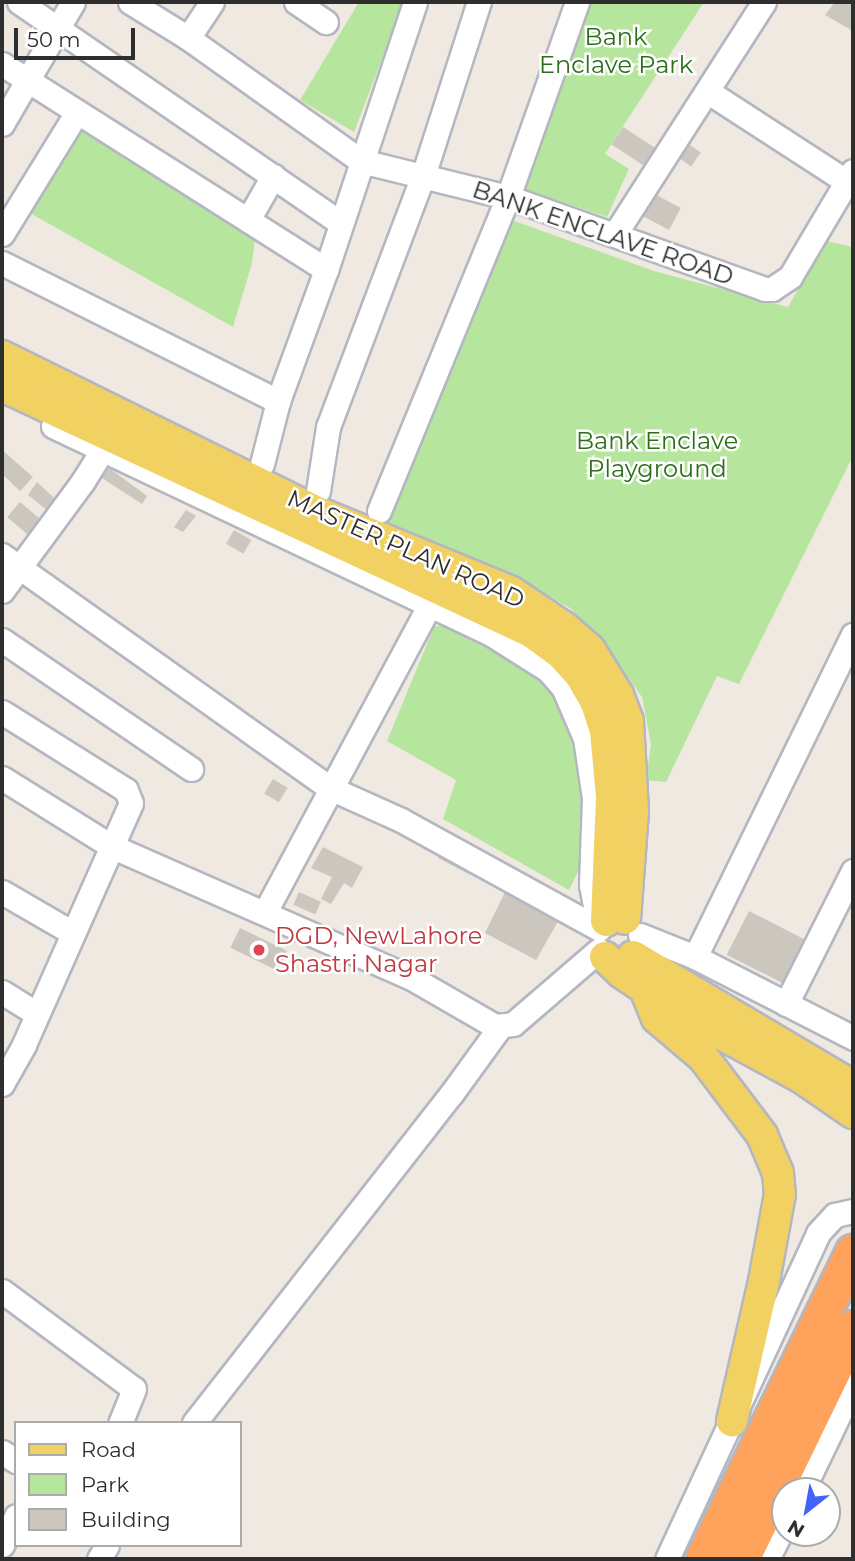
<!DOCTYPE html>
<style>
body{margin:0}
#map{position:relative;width:855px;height:1561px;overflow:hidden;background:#efe9e1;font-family:Montserrat,sans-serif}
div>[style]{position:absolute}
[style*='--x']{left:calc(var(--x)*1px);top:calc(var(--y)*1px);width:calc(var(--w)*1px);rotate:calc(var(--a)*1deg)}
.green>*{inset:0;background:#b6e59e}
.building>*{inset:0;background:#cbc7bf;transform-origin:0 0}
.roads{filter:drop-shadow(2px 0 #b4b7c1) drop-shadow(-2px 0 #b4b7c1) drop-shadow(0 2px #b4b7c1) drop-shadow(0 -2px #b4b7c1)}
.minor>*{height:23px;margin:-11.5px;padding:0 11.5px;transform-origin:11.5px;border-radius:11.5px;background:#fff}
.major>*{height:30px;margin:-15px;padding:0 15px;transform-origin:15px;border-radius:15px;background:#f2d163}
.highway>*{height:35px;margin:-17.5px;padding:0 17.5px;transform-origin:17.5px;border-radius:17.5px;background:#ffa35c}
.dots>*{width:19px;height:19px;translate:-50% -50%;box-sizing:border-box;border:4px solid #fff;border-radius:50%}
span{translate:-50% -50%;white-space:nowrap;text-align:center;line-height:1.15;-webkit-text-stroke:5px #fff;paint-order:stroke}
.park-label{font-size:24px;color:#2c6e1b}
.street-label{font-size:24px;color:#2e2e2e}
.health-label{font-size:24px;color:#be3a42}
.left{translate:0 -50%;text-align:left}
.frame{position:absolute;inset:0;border:4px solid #2e2e2e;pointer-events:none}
.legend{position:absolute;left:14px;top:1421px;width:228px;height:126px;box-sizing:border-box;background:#fff;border:2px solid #ababab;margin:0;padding:9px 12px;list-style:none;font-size:21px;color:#2e2e2e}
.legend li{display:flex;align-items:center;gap:14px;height:35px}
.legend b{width:35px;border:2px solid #ababab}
.north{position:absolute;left:771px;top:1477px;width:70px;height:70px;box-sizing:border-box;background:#fff;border:2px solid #ababab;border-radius:50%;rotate:211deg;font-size:19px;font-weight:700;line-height:28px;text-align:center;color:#2e2e2e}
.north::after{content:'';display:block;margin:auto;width:24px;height:32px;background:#4264fb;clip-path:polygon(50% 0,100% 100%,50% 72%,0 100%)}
.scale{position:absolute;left:14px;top:28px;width:121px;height:32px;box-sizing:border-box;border:4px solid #2e2e2e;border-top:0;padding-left:9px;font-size:21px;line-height:24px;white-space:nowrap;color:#2e2e2e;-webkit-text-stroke:5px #fff;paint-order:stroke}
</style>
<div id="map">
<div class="green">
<i style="clip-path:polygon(359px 2px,404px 2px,354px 132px,300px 100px)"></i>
<i style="clip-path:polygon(585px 2px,704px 2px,605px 154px,629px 169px,607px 217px,512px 185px)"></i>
<i style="clip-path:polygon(68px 121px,255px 239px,252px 263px,233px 327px,12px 203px)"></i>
<i style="clip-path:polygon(506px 218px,654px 271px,788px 307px,826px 241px,853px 247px,853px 456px,739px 684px,717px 676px,666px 782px,646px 780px,651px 744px,642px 697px,600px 638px,570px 608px,515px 577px,384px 531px)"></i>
<i style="clip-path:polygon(457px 621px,549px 670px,580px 721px,586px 855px,569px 890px,443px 819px,456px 780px,387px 741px,434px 627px)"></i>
</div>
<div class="building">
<i style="clip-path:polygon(835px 2px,853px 2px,853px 31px,825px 15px)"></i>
<i style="left:623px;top:127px;width:46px;height:21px;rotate:33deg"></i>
<i style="left:679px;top:137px;width:27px;height:17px;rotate:36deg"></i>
<i style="left:649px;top:191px;width:36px;height:25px;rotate:28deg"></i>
<i style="clip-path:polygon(2px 450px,33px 477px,20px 491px,2px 474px)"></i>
<i style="clip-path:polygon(109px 468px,147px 496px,142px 504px,102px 478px)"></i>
<i style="clip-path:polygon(37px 482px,66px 509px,58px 519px,28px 495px)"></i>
<i style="left:20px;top:502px;width:30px;height:20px;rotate:40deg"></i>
<i style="clip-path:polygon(186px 510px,196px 516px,183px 532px,174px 527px)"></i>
<i style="left:234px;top:530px;width:20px;height:16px;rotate:30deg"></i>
<i style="left:273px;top:779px;width:17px;height:17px;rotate:31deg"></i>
<i style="clip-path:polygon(323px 847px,363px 867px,352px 888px,344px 883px,331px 904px,321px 899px,332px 877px,311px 868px)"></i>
<i style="left:443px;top:848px;width:36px;height:11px;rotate:28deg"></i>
<i style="clip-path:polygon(506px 890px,564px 911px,536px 960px,485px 933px)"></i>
<i style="left:299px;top:892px;width:24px;height:14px;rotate:24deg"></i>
<i style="left:749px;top:911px;width:62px;height:49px;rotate:27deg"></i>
<i style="left:240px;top:928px;width:52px;height:22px;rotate:26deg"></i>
</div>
<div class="roads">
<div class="minor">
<i style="--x:19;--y:2;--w:391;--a:34.5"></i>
<i style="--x:130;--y:2;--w:68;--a:31.8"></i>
<i style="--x:188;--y:38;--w:212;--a:35.4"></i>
<i style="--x:361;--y:161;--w:151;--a:13.8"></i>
<i style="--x:508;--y:197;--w:273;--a:19.7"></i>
<i style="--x:765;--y:289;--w:7;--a:0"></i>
<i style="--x:772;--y:289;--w:22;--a:-34"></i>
<i style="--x:790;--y:277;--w:123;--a:-59.3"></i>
<i style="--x:296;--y:2;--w:36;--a:34"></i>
<i style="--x:188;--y:38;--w:43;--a:-56.3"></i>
<i style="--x:2;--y:64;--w:384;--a:32.4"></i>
<i style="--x:707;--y:91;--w:167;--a:33"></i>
<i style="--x:2;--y:124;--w:141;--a:-59.8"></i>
<i style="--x:248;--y:220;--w:51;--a:-60.4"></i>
<i style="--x:2;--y:234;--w:143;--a:-58.4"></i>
<i style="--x:615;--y:234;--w:276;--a:-57.3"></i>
<i style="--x:2;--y:263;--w:309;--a:26.6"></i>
<i style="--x:53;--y:426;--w:485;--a:25.4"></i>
<i style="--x:491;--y:634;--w:67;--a:32.3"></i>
<i style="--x:548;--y:670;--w:23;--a:49"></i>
<i style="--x:563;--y:687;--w:56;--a:66.7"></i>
<i style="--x:585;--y:738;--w:61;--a:81.5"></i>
<i style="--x:594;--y:798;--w:87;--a:92"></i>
<i style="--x:591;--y:885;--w:38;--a:79"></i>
<i style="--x:262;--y:464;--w:65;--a:-75.7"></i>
<i style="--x:278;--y:401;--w:140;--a:-69.9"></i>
<i style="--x:326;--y:270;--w:282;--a:-71.6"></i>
<i style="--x:318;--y:491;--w:65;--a:-81.1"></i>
<i style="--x:328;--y:427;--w:268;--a:-69.3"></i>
<i style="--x:423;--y:176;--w:183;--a:-72.2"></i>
<i style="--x:379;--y:511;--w:339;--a:-67.7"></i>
<i style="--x:508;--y:197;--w:207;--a:-70.5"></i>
<i style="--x:2;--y:555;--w:402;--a:35.4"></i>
<i style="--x:330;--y:788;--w:78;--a:24.3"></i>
<i style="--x:401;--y:820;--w:226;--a:28.8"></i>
<i style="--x:2;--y:591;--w:137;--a:-53.6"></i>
<i style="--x:83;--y:481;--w:51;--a:-57.9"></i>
<i style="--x:2;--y:640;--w:229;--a:34.3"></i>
<i style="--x:2;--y:712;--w:146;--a:32.2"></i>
<i style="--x:126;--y:790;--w:14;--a:69"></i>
<i style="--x:131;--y:803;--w:265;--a:113.9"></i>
<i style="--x:24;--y:1045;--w:45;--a:119.4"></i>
<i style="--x:2;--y:778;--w:128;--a:32"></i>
<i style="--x:111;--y:846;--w:326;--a:23.7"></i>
<i style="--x:410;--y:977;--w:98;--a:30"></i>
<i style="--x:495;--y:1026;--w:18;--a:-6"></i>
<i style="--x:513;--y:1024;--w:113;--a:-40.7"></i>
<i style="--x:2;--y:892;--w:80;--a:30.1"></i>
<i style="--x:265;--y:912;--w:347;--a:-61.8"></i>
<i style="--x:640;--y:935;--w:59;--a:21.8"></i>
<i style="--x:695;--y:957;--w:178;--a:27.1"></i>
<i style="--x:695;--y:957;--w:359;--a:-63.9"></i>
<i style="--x:2;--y:992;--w:41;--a:32.2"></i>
<i style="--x:786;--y:1004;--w:149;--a:-63.3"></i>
<i style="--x:2;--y:1291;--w:164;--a:36.6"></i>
<i style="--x:134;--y:1389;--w:37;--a:112"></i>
<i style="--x:194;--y:1423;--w:419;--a:-52"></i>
<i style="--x:452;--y:1093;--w:82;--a:-54"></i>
<i style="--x:2;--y:1452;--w:17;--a:33"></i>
<i style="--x:802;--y:1491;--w:118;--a:-64.3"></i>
<i style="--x:2;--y:1545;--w:32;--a:-64"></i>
<i style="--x:99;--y:1559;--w:16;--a:-60"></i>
<i style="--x:667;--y:1559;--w:359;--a:-65.1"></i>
<i style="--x:818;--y:1233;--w:25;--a:-47"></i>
<i style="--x:835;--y:1215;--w:18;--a:-13"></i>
<i style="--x:767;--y:1559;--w:39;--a:-63"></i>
</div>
<div class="major">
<i style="--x:2;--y:356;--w:352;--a:26.3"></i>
<i style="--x:317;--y:512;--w:209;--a:22.3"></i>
<i style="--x:510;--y:591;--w:66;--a:33.9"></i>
<i style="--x:565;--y:628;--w:33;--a:41"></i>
<i style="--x:590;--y:650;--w:53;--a:58.1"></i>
<i style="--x:618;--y:695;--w:28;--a:69"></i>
<i style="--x:628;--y:721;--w:90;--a:86.8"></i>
<i style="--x:633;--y:811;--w:108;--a:94.2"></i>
<i style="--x:2;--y:386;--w:583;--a:24.94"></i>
<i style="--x:531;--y:632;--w:37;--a:36"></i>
<i style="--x:561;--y:654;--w:28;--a:48"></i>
<i style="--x:580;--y:675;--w:32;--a:60"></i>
<i style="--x:596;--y:703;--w:29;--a:72"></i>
<i style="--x:605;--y:731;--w:66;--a:84.8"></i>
<i style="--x:611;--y:797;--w:124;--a:92.3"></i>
<i style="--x:633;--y:956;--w:256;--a:30.6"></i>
<i style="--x:605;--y:957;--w:23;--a:43"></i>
<i style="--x:622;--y:973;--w:66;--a:33.9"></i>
<i style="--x:677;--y:1010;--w:142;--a:28.5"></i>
<i style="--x:802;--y:1078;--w:62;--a:34.5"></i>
<i style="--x:645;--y:989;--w:31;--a:68"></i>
<i style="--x:657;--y:1018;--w:60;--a:40.3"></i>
<i style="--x:703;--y:1057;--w:98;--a:52.9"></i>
<i style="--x:762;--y:1135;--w:41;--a:67.2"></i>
<i style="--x:778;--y:1173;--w:21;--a:85"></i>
<i style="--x:780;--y:1194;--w:88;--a:100.4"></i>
<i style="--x:764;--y:1281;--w:144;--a:102.9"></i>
</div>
<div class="highway">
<i style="--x:703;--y:1559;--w:342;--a:-64"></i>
<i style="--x:741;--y:1559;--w:257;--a:-64.1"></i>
</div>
</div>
<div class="dots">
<i style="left:259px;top:950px;background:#e0444e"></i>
</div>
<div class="park-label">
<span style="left:616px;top:51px">Bank<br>Enclave Park</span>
<span style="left:657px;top:455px">Bank Enclave<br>Playground</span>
</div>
<div class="street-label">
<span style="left:603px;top:233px;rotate:19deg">BANK ENCLAVE ROAD</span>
<span style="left:406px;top:549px;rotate:24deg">MASTER PLAN ROAD</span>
</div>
<div class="health-label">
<span class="left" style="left:275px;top:950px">DGD, NewLahore<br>Shastri Nagar</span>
</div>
<div class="frame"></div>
<ul class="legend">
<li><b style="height:9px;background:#f2d163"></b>Road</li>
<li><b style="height:19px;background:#b6e59e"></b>Park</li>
<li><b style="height:19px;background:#cbc7bf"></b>Building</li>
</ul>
<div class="north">N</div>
<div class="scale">50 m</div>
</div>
